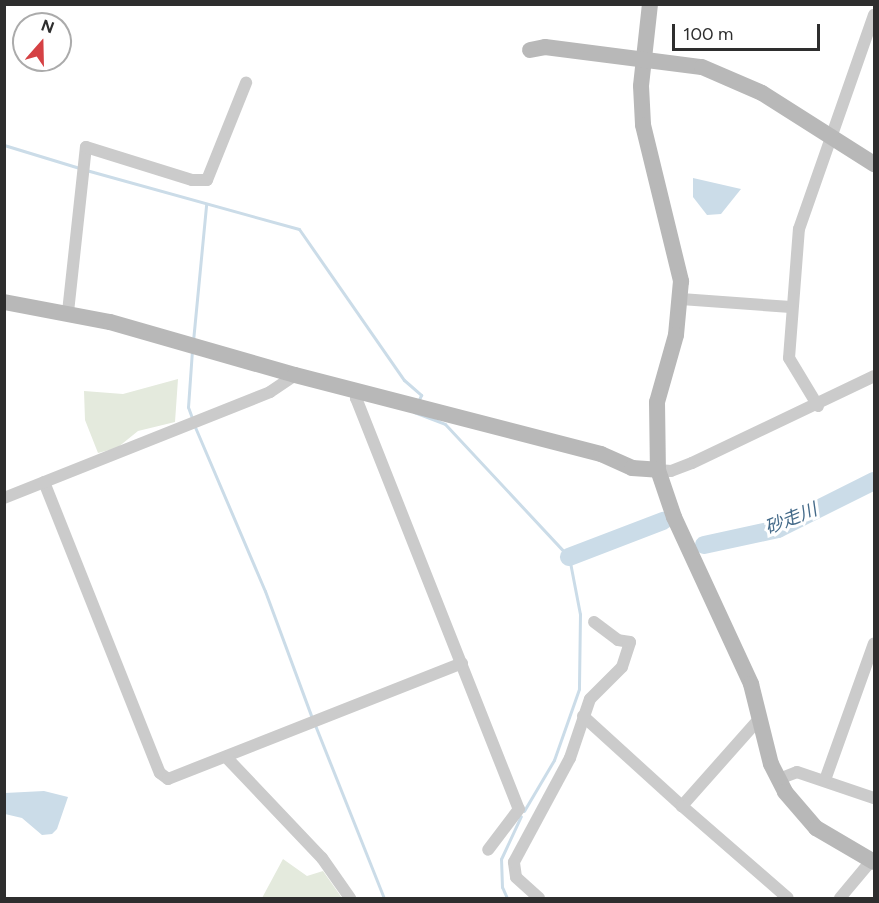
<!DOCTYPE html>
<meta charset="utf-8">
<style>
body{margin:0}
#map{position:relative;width:879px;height:903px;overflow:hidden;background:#fff;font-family:Figtree,"Noto Sans JP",sans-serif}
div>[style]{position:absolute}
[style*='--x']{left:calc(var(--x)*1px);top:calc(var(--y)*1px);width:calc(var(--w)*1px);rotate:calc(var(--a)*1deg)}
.green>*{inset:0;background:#e4eadd}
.water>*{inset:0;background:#cbdce8}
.stream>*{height:3px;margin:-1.5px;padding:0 1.5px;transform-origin:1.5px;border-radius:1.5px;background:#cbdce8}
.river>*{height:18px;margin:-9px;padding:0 9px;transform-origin:9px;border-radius:9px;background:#cbdce8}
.street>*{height:12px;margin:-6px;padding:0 6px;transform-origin:6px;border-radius:6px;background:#cbcbcb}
.secondary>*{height:16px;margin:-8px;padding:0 8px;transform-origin:8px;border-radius:8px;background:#b8b8b8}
span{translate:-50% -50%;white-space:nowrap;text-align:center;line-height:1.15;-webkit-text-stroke:6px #fff;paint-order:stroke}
.water-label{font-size:18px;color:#446a89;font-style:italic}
.frame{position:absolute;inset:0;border:6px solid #2e2e2e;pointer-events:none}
.north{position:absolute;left:12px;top:12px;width:60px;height:60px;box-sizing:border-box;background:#fff;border:2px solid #ababab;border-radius:50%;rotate:20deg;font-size:16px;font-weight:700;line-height:24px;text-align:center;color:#2e2e2e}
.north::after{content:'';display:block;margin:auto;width:21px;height:27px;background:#d54144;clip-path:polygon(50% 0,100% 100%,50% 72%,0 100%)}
.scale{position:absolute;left:672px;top:24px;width:148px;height:27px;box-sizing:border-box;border:3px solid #2e2e2e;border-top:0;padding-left:8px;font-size:18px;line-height:21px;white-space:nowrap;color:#2e2e2e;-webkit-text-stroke:4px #fff;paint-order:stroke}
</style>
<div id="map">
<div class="green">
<i style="clip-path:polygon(178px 379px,175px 422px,138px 431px,117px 448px,98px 453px,85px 420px,84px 391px,123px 394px)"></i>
<i style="clip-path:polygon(283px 859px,307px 876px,323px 871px,342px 898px,262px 898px)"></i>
</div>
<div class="water">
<i style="clip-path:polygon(693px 178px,741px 189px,721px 214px,707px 215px,693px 197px)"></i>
<i style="clip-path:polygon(44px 791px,68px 797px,57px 829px,52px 834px,42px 835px,22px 818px,5px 814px,5px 793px)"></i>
</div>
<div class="stream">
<i style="--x:4;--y:145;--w:78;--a:17"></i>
<i style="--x:86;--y:170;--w:221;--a:15.5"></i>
<i style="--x:299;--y:229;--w:184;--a:55.2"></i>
<i style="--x:404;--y:380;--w:23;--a:41"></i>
<i style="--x:421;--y:395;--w:5;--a:112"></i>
<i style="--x:193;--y:341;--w:137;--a:-84.5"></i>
<i style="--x:192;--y:350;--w:57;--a:94"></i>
<i style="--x:188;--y:407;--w:15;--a:70"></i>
<i style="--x:414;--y:412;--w:33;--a:21"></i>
<i style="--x:445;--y:424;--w:182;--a:47"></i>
<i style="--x:569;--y:557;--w:58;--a:79.1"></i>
<i style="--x:580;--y:614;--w:75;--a:90.8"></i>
<i style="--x:579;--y:689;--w:75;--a:109.4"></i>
<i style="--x:554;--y:760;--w:59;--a:120.5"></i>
<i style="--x:195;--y:427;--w:178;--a:66.9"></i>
<i style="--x:265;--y:591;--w:135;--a:69.7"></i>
<i style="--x:315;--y:725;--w:186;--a:68.3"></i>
<i style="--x:507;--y:898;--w:12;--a:-114"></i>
<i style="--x:502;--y:887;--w:28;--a:-92"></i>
<i style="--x:501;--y:859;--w:47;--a:-65.1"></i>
</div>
<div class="river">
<i style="--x:704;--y:545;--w:76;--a:-12.2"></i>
<i style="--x:778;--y:529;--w:107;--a:-26.6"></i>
<i style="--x:569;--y:557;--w:101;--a:-21"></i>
</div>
<div class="street">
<i style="--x:681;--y:299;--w:110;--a:4.2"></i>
<i style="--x:68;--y:312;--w:166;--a:-83.8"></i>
<i style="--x:86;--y:147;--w:111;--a:17.3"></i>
<i style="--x:192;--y:180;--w:15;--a:0"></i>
<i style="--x:207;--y:180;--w:105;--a:-68.1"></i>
<i style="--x:359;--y:391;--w:8;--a:113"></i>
<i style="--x:356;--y:398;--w:442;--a:68.4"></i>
<i style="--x:519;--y:809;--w:51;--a:127.1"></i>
<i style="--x:818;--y:406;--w:56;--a:-121.1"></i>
<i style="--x:789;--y:358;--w:129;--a:-85.6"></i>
<i style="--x:799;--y:229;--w:227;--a:-70.7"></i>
<i style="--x:658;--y:470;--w:13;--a:4"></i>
<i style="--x:671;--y:471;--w:22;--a:-21"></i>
<i style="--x:692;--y:463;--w:202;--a:-25.5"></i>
<i style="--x:44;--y:482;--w:313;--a:68.3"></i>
<i style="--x:160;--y:773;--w:10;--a:37"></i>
<i style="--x:168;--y:779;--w:316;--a:-21.5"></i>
<i style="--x:4;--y:498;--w:286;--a:-21.7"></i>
<i style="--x:270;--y:392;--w:30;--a:-34"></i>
<i style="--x:583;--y:716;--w:134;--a:42.3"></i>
<i style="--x:760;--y:718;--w:118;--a:131.6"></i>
<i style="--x:682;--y:806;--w:140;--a:41"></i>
<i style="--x:227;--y:758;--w:138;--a:46.5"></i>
<i style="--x:322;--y:858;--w:49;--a:55"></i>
<i style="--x:779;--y:779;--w:19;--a:-21"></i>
<i style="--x:797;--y:772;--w:81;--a:18.7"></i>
<i style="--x:825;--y:780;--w:145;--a:-70.3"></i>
<i style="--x:539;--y:898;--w:31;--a:-138"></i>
<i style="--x:516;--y:877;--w:15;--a:-98"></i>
<i style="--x:514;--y:862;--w:118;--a:-61.7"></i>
<i style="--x:570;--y:758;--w:62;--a:-71.3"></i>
<i style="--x:590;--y:699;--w:45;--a:-45"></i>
<i style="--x:622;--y:667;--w:26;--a:-72"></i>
<i style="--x:630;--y:642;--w:12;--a:-171"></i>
<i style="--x:618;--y:640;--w:30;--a:-143"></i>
<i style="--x:840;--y:898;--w:48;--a:-50"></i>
</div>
<div class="secondary">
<i style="--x:650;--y:4;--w:82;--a:96.3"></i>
<i style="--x:641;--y:86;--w:39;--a:87"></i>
<i style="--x:643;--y:125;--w:161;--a:76.3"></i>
<i style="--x:681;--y:281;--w:54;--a:95.3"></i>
<i style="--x:676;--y:335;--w:70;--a:105.8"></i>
<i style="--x:657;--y:402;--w:68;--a:89.2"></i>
<i style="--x:658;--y:470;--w:50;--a:71.2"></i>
<i style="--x:674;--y:517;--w:184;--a:65.2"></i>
<i style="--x:751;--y:684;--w:82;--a:76"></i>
<i style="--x:771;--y:764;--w:31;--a:63"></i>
<i style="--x:785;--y:792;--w:48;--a:49.3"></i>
<i style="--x:816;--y:828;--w:67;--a:30.4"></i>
<i style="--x:530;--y:50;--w:15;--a:-11"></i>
<i style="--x:545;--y:47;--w:158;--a:7.3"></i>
<i style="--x:702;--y:67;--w:65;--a:23.4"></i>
<i style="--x:762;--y:93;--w:133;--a:32.4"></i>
<i style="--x:4;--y:302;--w:108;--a:10.7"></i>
<i style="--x:110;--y:322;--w:192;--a:16"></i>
<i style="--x:295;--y:375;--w:316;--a:14.5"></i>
<i style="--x:601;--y:454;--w:34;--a:24"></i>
<i style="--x:632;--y:468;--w:26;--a:4"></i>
</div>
<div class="water-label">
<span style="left:791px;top:519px;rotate:-22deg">砂走川</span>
</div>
<div class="frame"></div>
<div class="north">N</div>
<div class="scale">100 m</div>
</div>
